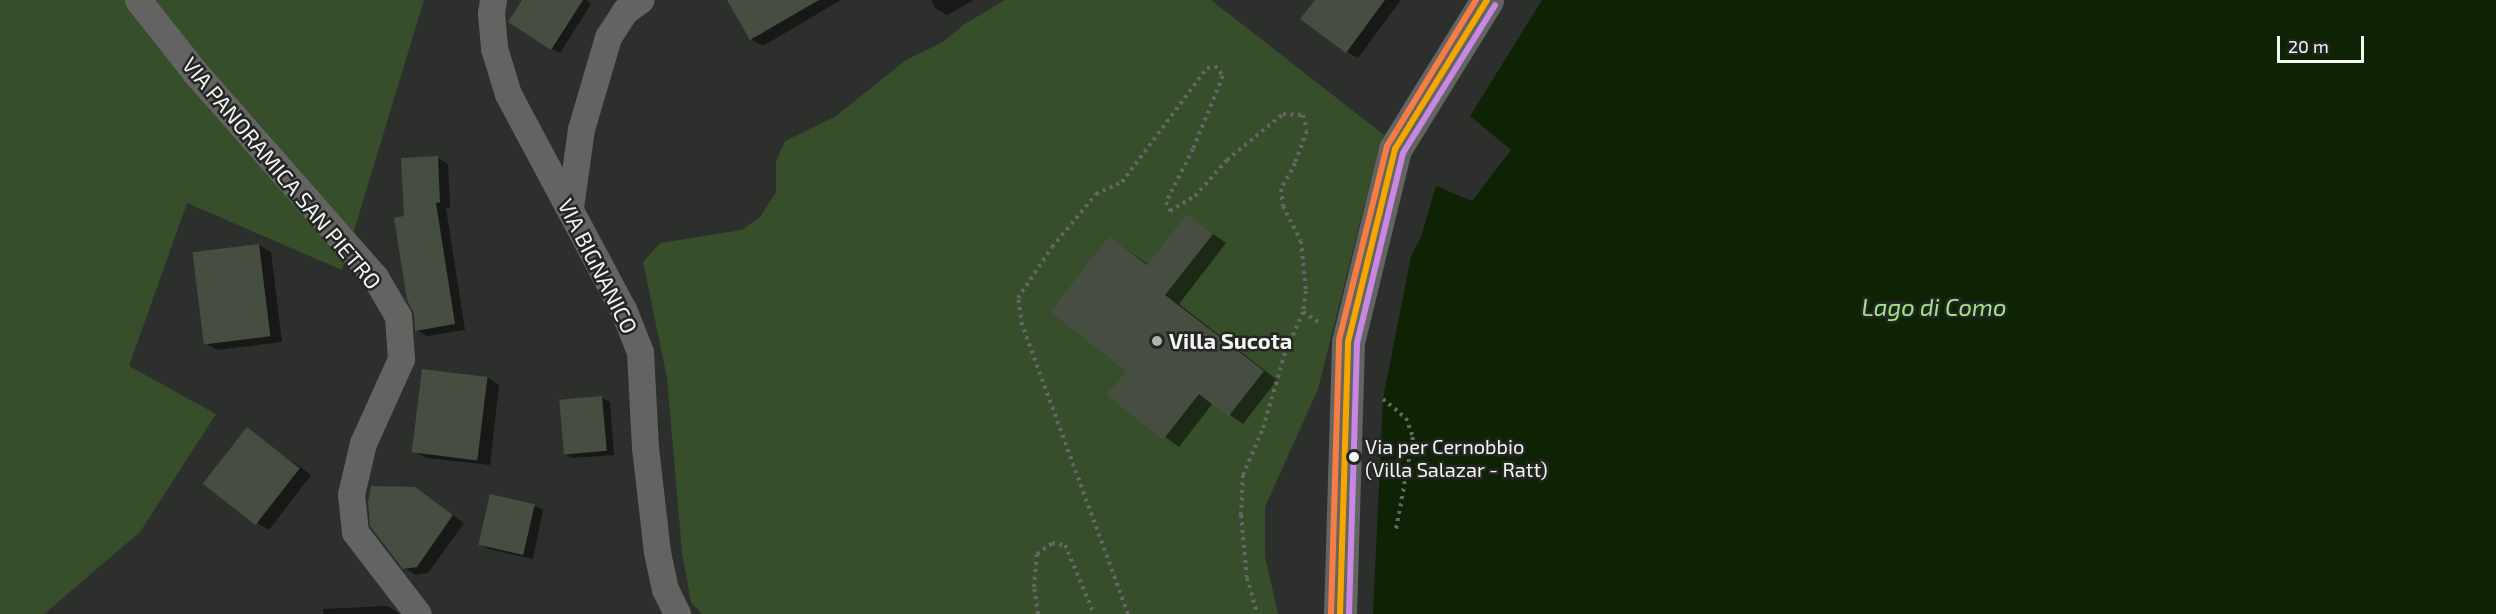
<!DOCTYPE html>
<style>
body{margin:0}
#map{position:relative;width:2496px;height:614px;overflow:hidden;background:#2d2f2c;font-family:"Exo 2",sans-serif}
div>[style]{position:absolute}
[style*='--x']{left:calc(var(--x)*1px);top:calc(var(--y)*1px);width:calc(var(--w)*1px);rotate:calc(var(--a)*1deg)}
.green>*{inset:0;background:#364e2a}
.water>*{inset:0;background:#0d2304}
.shadow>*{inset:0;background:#0007}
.building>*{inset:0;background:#454e41;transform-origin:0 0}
.path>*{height:4px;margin-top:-2px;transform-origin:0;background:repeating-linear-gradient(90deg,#656665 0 3px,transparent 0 7.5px)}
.street>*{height:27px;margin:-13.5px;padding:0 13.5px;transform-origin:13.5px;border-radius:13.5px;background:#636362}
.secondary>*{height:33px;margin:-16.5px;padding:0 16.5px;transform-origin:16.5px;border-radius:16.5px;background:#646563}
.bus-1>*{height:6px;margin:-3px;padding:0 3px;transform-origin:3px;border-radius:3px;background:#f7a600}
.bus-2>*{height:6px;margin:-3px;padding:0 3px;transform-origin:3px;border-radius:3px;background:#c787e3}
.bus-3>*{height:6px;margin:-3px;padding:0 3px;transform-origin:3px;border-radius:3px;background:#f77d43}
.dots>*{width:16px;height:16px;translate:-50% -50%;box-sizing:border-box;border:3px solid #232622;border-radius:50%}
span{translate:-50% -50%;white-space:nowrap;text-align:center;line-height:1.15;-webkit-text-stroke:5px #232622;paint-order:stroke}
.bus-label{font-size:20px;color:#f3f5f2}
.left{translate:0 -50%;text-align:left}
.street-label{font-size:22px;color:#f3f5f2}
.poi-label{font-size:22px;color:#f3f5f2;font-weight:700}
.water-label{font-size:24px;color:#a2e484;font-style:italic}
.scale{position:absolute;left:2277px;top:36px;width:87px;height:27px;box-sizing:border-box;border:3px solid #f3f5f2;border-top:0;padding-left:8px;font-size:18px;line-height:21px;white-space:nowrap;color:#f3f5f2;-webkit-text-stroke:4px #232622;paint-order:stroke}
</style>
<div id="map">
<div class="green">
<i style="clip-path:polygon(0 0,424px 0,342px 270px,187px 203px,129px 366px,216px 414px,140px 532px,44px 614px,0 614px)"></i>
<i style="clip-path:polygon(1005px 0,1211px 0,1384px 135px,1380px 143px,1318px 389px,1265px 507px,1265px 556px,1278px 614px,702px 614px,691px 602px,682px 552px,667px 378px,643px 262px,660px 243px,742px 230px,760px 217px,776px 192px,776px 161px,785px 141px,836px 116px,906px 60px,943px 42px,963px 25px)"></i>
</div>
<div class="water">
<i style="clip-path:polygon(1542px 0,2496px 0,2496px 614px,1373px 614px,1383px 399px,1411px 256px,1421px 237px,1436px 186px,1472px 201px,1511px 150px,1470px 116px)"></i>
</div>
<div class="shadow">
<i style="clip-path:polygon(524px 0,586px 0,591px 4px,560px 53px,552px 49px)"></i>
<i style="clip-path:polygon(728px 0,841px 0,763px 46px,751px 39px)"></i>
<i style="clip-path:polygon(931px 0,974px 0,947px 15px,935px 8px)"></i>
<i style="clip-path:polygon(1317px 0,1401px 0,1358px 58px,1347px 52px)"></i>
<i style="clip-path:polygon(438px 158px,448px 164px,450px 208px,446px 208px,465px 330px,427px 336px,416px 330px,405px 218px)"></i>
<i style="clip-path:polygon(1187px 216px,1226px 243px,1179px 304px,1277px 380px,1243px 424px,1213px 403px,1179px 447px,1109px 395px,1128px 370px,1110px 238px,1149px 265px)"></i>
<i style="clip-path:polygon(259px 245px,271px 252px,282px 342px,217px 350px,205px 343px)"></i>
<i style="clip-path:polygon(488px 378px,499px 385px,490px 465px,426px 458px,414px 451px)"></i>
<i style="clip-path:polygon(602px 398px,610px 402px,614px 455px,573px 458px,565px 454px)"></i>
<i style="clip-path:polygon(247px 429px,311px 475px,269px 530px,257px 523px)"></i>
<i style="clip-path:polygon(415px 488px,464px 523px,428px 573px,416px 575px,404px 568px)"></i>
<i style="clip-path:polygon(491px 496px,535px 506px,543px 510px,533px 559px,489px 549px,481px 545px)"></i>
<i style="clip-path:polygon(388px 606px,400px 614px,323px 614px,323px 609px)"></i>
</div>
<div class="building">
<i style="clip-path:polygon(522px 0,583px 0,551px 50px,508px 22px)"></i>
<i style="clip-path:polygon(727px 0,819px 0,750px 40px)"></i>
<i style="clip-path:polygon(1315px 0,1385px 0,1346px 53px,1300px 19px)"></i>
<i style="clip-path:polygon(438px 156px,440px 202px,436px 203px,455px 324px,415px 331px,414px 314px,407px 300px,394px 218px,404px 216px,401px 158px)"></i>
<i style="clip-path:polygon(1187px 214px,1213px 234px,1165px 295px,1264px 371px,1228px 417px,1199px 394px,1163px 440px,1106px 395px,1126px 371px,1050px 312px,1109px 236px,1147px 265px)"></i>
<i style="left:259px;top:244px;width:93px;height:67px;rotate:83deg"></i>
<i style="left:422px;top:369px;width:66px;height:84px;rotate:7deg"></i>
<i style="left:602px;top:396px;width:55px;height:43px;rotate:85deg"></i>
<i style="left:247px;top:427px;width:67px;height:72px;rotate:38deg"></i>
<i style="clip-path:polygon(371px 486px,415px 487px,453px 515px,417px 567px,403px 569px,370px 526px,368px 502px)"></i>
<i style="left:490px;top:494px;width:46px;height:52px;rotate:13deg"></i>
</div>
<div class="path">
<i style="--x:1303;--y:312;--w:20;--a:33"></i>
<i style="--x:1383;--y:399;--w:30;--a:40"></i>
<i style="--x:1406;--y:418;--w:20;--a:70"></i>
<i style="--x:1413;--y:437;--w:95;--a:100.4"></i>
<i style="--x:1038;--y:614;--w:27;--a:-98"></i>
<i style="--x:1034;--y:587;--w:33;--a:-85"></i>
<i style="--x:1037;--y:554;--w:19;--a:-36"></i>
<i style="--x:1052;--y:543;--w:13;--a:9"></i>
<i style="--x:1065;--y:545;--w:75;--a:67.2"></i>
<i style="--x:1128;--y:614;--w:308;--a:-110.1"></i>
<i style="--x:1022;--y:325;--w:27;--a:-98"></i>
<i style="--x:1018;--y:298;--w:61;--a:-56.3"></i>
<i style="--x:1052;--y:247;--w:69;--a:-50.3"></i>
<i style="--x:1096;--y:194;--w:29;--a:-25"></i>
<i style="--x:1122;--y:182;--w:142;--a:-53.3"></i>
<i style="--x:1207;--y:68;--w:8;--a:-14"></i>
<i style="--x:1215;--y:66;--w:13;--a:51"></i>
<i style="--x:1223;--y:76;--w:79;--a:112.3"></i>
<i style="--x:1193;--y:149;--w:59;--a:117"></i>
<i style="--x:1166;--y:202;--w:10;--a:66"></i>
<i style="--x:1170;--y:211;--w:29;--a:-31"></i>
<i style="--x:1195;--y:196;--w:48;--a:-48.4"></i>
<i style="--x:1227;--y:160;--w:72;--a:-39.4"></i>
<i style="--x:1283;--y:114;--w:20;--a:3"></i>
<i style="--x:1303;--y:115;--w:16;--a:76"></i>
<i style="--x:1307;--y:131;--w:34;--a:111"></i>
<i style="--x:1295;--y:163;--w:30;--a:118"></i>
<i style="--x:1281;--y:189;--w:17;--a:83"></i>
<i style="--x:1283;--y:206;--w:39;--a:63"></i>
<i style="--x:1301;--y:241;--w:50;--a:84.3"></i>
<i style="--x:1306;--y:291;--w:21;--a:98"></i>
<i style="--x:1303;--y:312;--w:45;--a:113.7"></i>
<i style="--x:1285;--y:353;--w:81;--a:106.4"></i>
<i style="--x:1262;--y:431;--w:48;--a:113.4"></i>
<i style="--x:1243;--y:475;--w:40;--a:92.9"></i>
<i style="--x:1241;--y:515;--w:63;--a:84.6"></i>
<i style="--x:1247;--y:578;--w:37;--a:74"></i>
</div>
<div class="street">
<i style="--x:138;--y:0;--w:90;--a:51.7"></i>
<i style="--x:194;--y:71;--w:274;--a:48.7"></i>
<i style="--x:375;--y:277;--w:45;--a:59.5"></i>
<i style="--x:398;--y:316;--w:43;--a:86"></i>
<i style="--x:401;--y:359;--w:92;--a:114.3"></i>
<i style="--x:363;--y:443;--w:52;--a:103.2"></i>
<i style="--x:351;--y:494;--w:38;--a:84"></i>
<i style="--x:355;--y:532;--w:103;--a:52.5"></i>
<i style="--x:493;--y:0;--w:13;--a:99"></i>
<i style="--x:491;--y:13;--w:35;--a:85"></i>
<i style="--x:494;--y:48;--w:48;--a:73.1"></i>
<i style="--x:508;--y:94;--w:244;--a:61.9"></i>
<i style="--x:623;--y:309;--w:46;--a:68.4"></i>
<i style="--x:640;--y:352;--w:95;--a:87"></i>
<i style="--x:645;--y:447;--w:106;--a:83.5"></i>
<i style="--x:657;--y:552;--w:38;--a:78"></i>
<i style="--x:665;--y:589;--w:28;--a:64"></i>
<i style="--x:570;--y:208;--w:80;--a:-82.1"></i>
<i style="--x:581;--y:129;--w:96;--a:-73.6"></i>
<i style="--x:608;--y:37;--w:31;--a:-57"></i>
<i style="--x:625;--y:11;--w:19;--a:-36"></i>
</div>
<div class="secondary">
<i style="--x:1340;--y:614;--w:272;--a:-88.3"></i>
<i style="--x:1348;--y:342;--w:199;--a:-76.3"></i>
<i style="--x:1395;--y:149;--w:175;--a:-58.3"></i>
</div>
<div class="bus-1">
<i style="--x:1340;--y:614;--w:272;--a:-88.3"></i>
<i style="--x:1348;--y:342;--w:199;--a:-76.3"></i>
<i style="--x:1395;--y:149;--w:175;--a:-58.3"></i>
</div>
<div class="bus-2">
<i style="--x:1349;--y:614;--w:271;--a:-88.3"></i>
<i style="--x:1357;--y:343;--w:195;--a:-76.4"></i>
<i style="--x:1403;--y:153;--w:174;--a:-58.1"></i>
</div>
<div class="bus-3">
<i style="--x:1331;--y:614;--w:274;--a:-88.3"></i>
<i style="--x:1339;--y:340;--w:200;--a:-76.1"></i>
<i style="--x:1387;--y:146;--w:171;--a:-58.6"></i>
</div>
<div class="dots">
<i style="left:1157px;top:341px;background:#aeb0ad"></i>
<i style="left:1354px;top:457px;background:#f3f5f2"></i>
</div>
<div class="bus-label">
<span class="left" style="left:1365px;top:458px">Via per Cernobbio<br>(Villa Salazar - Ratt)</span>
</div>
<div class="street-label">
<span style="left:282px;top:173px;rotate:50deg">VIA PANORAMICA SAN PIETRO</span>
<span style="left:598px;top:266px;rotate:63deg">VIA BIGNANICO</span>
</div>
<div class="poi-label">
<span class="left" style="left:1169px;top:341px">Villa Sucota</span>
</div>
<div class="water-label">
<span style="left:1934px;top:307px">Lago di Como</span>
</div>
<div class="scale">20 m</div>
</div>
